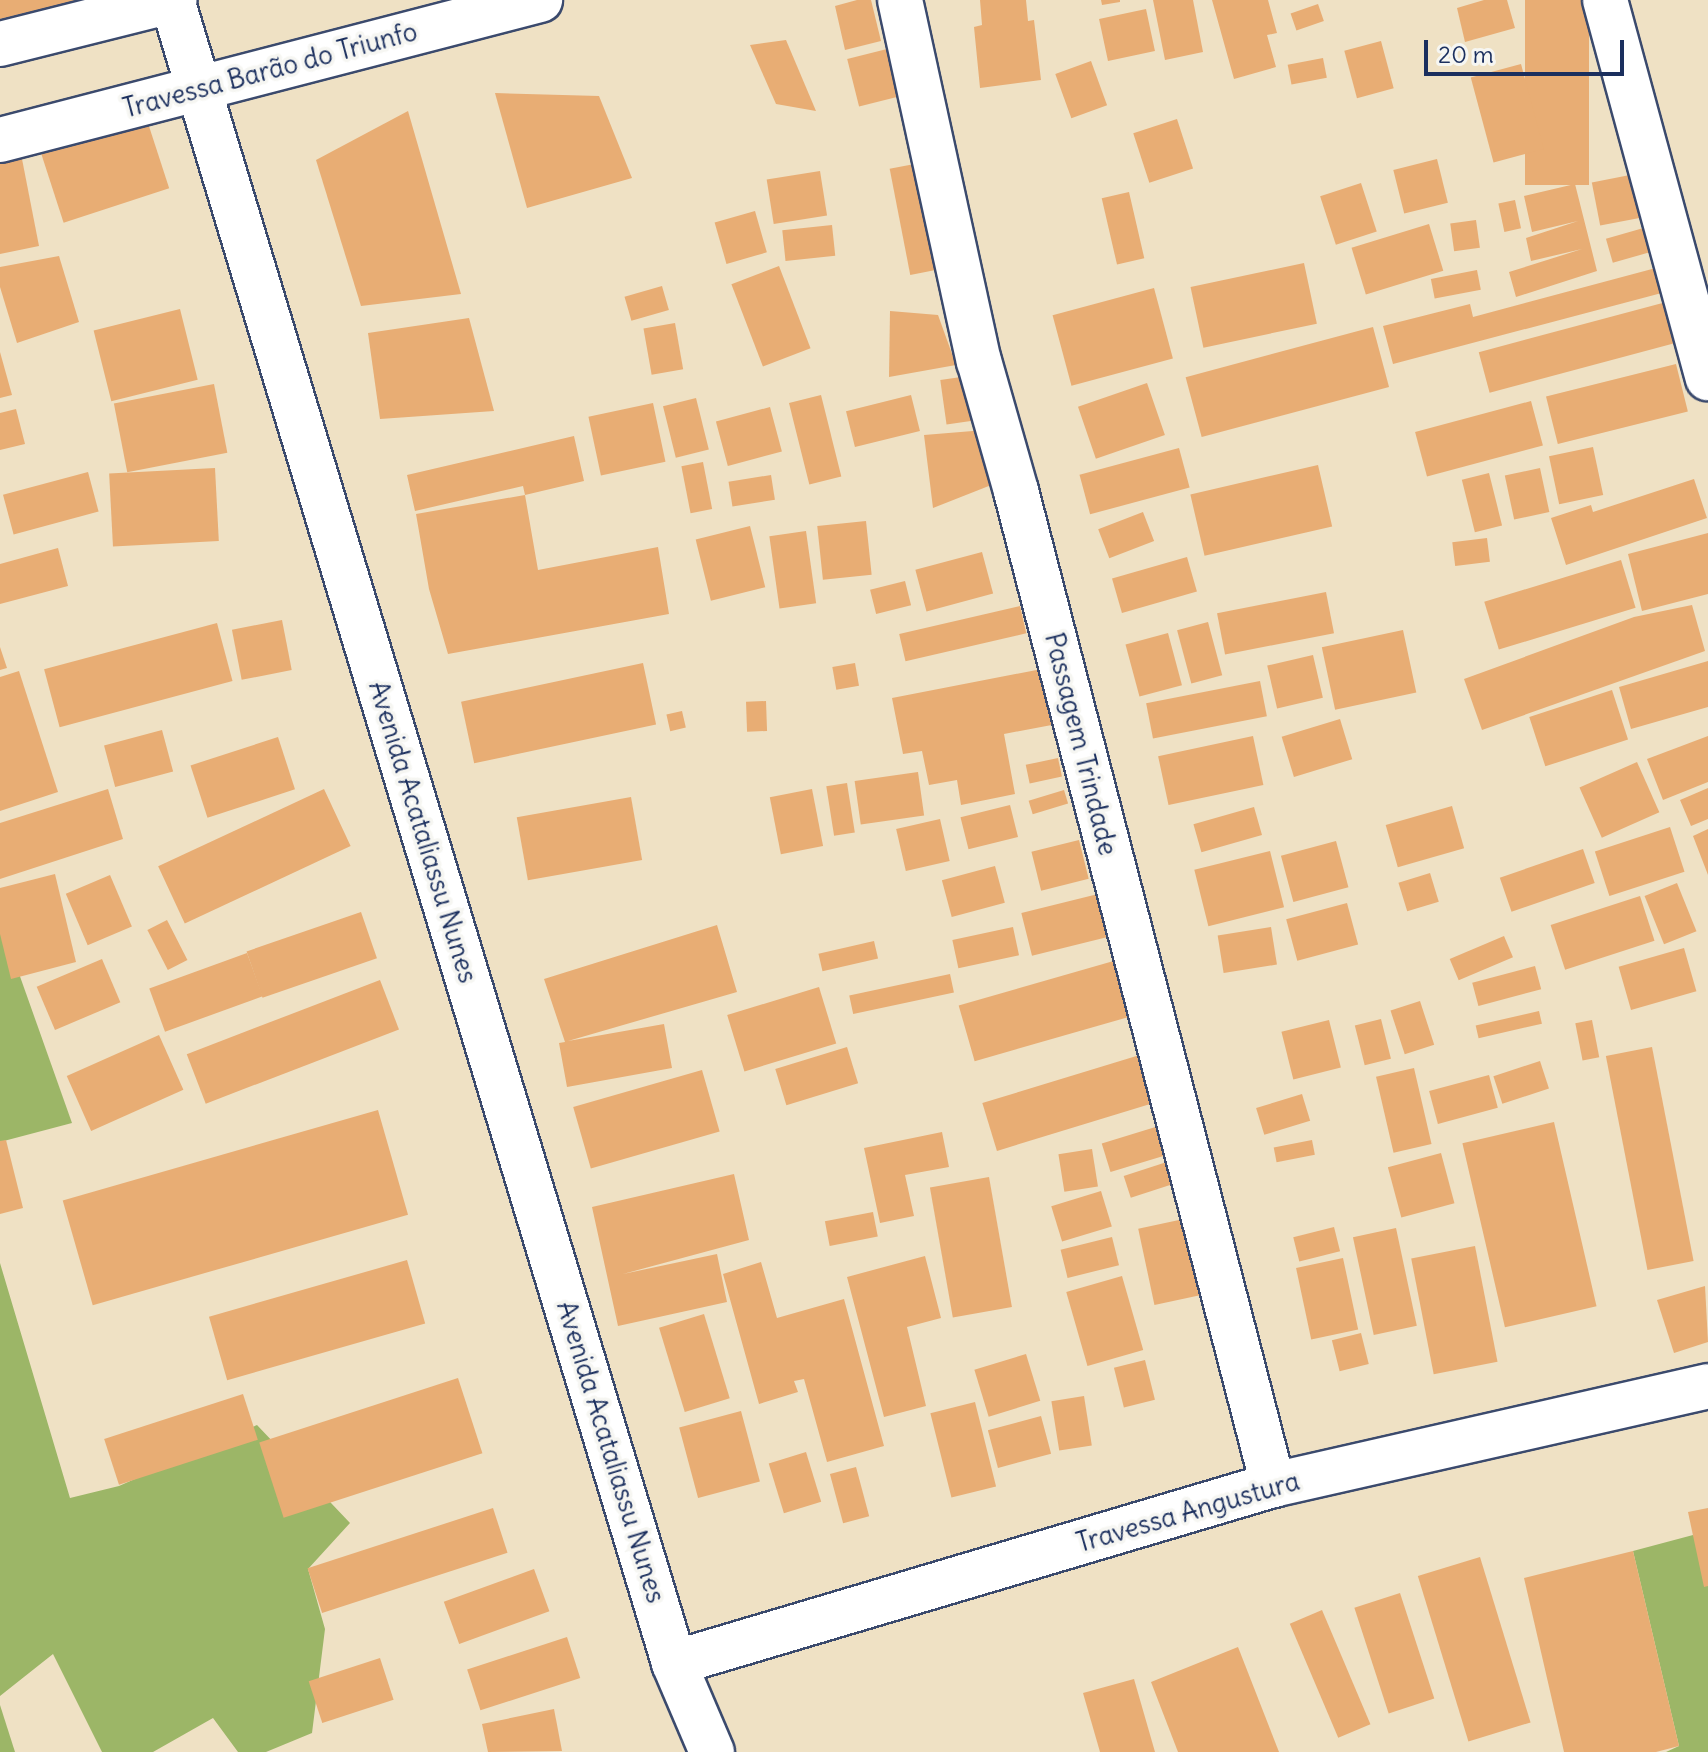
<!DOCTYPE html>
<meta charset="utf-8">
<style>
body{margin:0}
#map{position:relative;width:1708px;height:1752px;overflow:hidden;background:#efe1c4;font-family:Delius,sans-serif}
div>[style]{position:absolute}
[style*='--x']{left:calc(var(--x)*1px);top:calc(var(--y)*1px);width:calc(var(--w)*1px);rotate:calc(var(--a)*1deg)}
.forest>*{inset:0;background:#9cb667}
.building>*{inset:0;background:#e8ad74;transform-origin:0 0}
.roads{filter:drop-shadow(2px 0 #3b4a6d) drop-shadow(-2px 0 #3b4a6d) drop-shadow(0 2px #3b4a6d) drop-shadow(0 -2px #3b4a6d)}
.minor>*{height:44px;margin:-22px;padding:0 22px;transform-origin:22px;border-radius:22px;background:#fff}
.tertiary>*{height:44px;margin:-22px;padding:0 22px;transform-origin:22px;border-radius:22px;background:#fff}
span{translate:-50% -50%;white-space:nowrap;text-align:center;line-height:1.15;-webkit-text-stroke:7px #f6f6f2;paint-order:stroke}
.street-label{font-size:26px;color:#1b2f5e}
.scale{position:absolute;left:1424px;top:40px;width:200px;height:36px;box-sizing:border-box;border:4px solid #1b2f5e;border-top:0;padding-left:10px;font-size:24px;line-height:28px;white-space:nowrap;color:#1b2f5e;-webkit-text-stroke:6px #f6f6f2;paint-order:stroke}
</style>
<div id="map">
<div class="forest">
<i style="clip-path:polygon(0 920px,72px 1123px,0 1142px)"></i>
<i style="clip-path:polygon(0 1263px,70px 1498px,119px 1486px,257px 1425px,350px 1523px,308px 1569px,325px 1629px,312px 1733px,266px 1752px,238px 1752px,213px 1718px,153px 1752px,102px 1752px,53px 1654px,0 1696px)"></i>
<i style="clip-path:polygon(1708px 1531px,1708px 1752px,1666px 1752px,1679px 1746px,1633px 1551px)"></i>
<i style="clip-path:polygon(0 1705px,15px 1752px,0 1752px)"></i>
</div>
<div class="building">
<i style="clip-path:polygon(0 0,74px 0,74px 1px,0 19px)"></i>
<i style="clip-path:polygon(857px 0,871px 0,881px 41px,845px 50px,835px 6px)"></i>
<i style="clip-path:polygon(980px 0,1026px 0,1028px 21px,1034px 20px,1041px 80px,980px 88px,974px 27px,982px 25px)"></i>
<i style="clip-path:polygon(1101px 0,1120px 0,1120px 2px,1102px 5px)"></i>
<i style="clip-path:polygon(1153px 0,1193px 0,1203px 52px,1165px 60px)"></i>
<i style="clip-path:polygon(1212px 0,1268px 0,1277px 33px,1267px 35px,1276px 67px,1234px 79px)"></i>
<i style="clip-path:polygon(1484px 0,1507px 0,1515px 28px,1465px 42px,1457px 8px)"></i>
<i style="left:1525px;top:0;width:64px;height:185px"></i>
<i style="left:1318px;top:4px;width:18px;height:29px;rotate:71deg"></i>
<i style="left:1146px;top:9px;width:43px;height:48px;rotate:78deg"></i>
<i style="clip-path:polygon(786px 40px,816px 111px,776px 104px,750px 45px)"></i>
<i style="left:1381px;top:41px;width:49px;height:38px;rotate:75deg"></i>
<i style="left:887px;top:49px;width:49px;height:41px;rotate:76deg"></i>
<i style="left:1323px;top:58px;width:20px;height:36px;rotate:79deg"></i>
<i style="left:1091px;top:61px;width:47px;height:38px;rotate:70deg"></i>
<i style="left:1521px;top:64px;width:88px;height:52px;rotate:75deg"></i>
<i style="clip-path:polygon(495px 93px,599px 96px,632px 178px,527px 208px)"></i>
<i style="clip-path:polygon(408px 111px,461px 294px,361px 306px,316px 160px)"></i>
<i style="left:146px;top:117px;width:75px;height:111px;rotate:72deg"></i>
<i style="left:1177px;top:119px;width:52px;height:46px;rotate:72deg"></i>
<i style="clip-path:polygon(22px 159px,39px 246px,0 254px,0 163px)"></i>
<i style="left:1437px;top:159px;width:45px;height:45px;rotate:76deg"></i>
<i style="left:925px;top:162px;width:108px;height:36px;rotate:79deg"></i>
<i style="left:820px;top:171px;width:45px;height:54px;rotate:81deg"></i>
<i style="left:1635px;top:174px;width:44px;height:44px;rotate:79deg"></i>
<i style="left:1361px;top:183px;width:51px;height:43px;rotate:72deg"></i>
<i style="clip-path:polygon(1575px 184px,1597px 271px,1516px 297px,1509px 272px,1582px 249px,1531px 261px,1526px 238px,1578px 221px,1532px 232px,1524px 196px)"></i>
<i style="left:1129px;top:192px;width:68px;height:28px;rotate:77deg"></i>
<i style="left:1515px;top:200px;width:29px;height:17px;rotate:78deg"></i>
<i style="left:755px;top:211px;width:43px;height:42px;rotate:74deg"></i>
<i style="left:1476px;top:220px;width:28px;height:26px;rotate:82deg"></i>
<i style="left:1429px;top:224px;width:49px;height:81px;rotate:73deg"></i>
<i style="left:832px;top:225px;width:31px;height:50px;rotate:84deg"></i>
<i style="left:1654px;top:225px;width:25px;height:50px;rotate:74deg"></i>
<i style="clip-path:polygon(59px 256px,79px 322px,17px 343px,0 287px,0 267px)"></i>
<i style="left:1304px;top:263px;width:62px;height:116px;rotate:78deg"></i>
<i style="clip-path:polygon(1667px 265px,1673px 290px,1393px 364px,1383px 326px,1470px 304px,1473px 317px)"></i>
<i style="left:779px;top:266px;width:88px;height:51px;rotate:69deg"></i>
<i style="left:1477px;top:270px;width:20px;height:47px;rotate:79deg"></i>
<i style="left:662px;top:286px;width:25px;height:39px;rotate:74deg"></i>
<i style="left:1154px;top:288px;width:73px;height:105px;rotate:75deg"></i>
<i style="left:1670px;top:301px;width:42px;height:198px;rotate:75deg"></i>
<i style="left:180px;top:309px;width:73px;height:89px;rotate:76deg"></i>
<i style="clip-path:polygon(890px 311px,938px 315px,956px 365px,889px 377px)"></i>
<i style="clip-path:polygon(469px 318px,494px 411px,380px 419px,368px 333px)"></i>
<i style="left:675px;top:323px;width:47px;height:32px;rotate:80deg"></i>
<i style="left:1373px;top:327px;width:62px;height:194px;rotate:75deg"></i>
<i style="clip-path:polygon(0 352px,12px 395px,0 398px)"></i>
<i style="left:1676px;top:364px;width:49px;height:134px;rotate:76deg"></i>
<i style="left:968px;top:376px;width:45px;height:28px;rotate:82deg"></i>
<i style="left:1147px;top:383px;width:55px;height:73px;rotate:71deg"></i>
<i style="left:214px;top:384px;width:70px;height:102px;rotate:79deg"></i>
<i style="left:821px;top:395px;width:84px;height:33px;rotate:76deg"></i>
<i style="left:911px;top:395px;width:37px;height:67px;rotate:76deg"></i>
<i style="left:696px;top:398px;width:53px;height:34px;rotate:76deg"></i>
<i style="left:1531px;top:401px;width:46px;height:120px;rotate:75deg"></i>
<i style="left:653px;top:403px;width:60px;height:66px;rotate:78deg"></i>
<i style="left:770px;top:407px;width:46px;height:56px;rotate:75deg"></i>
<i style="clip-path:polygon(16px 409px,25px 444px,0 450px,0 413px)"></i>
<i style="clip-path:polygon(985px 430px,1004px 480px,933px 508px,924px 435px)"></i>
<i style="clip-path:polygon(574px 436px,584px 481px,525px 495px,523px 486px,415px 511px,407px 475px)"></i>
<i style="left:1593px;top:447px;width:49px;height:45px;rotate:78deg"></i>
<i style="left:1179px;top:448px;width:41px;height:103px;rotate:75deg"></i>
<i style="left:703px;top:462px;width:48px;height:22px;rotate:79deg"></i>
<i style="left:1318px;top:465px;width:63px;height:131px;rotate:77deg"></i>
<i style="left:215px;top:468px;width:73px;height:106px;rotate:87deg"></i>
<i style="left:1540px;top:468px;width:45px;height:36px;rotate:78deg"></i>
<i style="left:88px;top:472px;width:41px;height:88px;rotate:75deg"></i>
<i style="left:1489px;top:473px;width:54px;height:28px;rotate:76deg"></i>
<i style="left:771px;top:475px;width:25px;height:43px;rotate:81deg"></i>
<i style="clip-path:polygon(1694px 479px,1707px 518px,1566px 565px,1551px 518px,1591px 505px,1593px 512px)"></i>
<i style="clip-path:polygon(525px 495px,538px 570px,658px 547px,669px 614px,448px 654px,429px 589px,416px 514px)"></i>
<i style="left:1143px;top:512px;width:31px;height:48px;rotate:69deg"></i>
<i style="left:866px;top:521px;width:54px;height:49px;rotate:84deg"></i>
<i style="left:750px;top:526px;width:63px;height:56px;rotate:76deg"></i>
<i style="left:806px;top:531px;width:73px;height:37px;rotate:82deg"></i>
<i style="clip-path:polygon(1708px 533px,1708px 594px,1642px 611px,1628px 554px)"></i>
<i style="left:1487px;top:538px;width:24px;height:35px;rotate:83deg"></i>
<i style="clip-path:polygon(58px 548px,68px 586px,0 604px,0 564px)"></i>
<i style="left:982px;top:552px;width:43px;height:69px;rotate:75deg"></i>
<i style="left:1187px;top:557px;width:36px;height:78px;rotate:74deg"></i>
<i style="left:1621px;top:560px;width:50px;height:143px;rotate:73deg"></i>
<i style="left:905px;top:581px;width:25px;height:36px;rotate:76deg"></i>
<i style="left:1326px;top:592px;width:42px;height:111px;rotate:79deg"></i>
<i style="clip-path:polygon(1692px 605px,1705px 651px,1482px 730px,1464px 679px,1634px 617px)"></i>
<i style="left:1020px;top:606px;width:28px;height:124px;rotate:77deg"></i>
<i style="left:282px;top:620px;width:51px;height:51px;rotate:79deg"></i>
<i style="left:1208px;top:622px;width:55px;height:32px;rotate:75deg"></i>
<i style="left:217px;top:623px;width:60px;height:179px;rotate:75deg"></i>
<i style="left:1403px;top:630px;width:64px;height:83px;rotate:78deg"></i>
<i style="left:1168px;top:633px;width:54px;height:44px;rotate:75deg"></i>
<i style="clip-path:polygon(0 647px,7px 668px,0 670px)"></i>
<i style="left:1313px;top:655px;width:44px;height:47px;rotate:77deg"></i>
<i style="clip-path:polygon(1708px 661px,1708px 707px,1631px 729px,1619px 687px)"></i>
<i style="left:643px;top:663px;width:63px;height:186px;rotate:78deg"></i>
<i style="left:855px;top:663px;width:23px;height:23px;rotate:80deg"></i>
<i style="clip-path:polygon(1047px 668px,1057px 724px,1004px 734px,1015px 794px,961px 805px,957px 780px,929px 785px,922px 751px,903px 754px,892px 698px)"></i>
<i style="clip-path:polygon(19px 671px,58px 792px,0 811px,0 677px)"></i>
<i style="left:1260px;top:681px;width:36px;height:116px;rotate:79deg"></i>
<i style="left:1612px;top:690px;width:52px;height:87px;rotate:72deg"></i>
<i style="left:766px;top:701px;width:30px;height:20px;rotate:88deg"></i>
<i style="left:682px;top:711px;width:17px;height:16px;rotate:77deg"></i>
<i style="left:1340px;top:719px;width:42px;height:61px;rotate:73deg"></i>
<i style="left:162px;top:730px;width:43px;height:60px;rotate:75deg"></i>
<i style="left:1253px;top:736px;width:50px;height:97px;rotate:78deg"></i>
<i style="clip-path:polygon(1708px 736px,1708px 782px,1663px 800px,1647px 759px)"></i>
<i style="left:278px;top:737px;width:55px;height:92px;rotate:72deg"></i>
<i style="left:1058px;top:758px;width:19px;height:33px;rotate:78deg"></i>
<i style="left:1637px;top:762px;width:55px;height:63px;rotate:66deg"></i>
<i style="left:918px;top:772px;width:44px;height:64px;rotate:82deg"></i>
<i style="left:847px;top:783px;width:50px;height:21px;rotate:81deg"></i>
<i style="clip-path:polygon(1708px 788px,1708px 819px,1691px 826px,1680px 800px)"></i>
<i style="clip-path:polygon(108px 789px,123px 839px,0 879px,0 823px)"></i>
<i style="left:324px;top:789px;width:63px;height:183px;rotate:65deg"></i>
<i style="left:812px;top:789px;width:58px;height:43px;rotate:79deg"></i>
<i style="left:1064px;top:790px;width:14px;height:37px;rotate:73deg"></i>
<i style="left:631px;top:797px;width:64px;height:116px;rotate:80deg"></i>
<i style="left:1010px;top:805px;width:33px;height:51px;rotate:76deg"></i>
<i style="left:1452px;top:806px;width:44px;height:69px;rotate:74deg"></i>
<i style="left:1254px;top:807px;width:29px;height:63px;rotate:74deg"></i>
<i style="left:940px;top:819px;width:43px;height:45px;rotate:77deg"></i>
<i style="left:1670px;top:827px;width:47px;height:79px;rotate:72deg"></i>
<i style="clip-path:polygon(1708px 829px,1708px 875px,1693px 836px)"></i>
<i style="left:1079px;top:840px;width:40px;height:49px;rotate:76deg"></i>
<i style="left:1336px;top:841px;width:48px;height:57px;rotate:75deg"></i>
<i style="left:1583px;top:849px;width:36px;height:88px;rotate:71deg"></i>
<i style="left:1270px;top:851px;width:58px;height:78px;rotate:76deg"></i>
<i style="left:995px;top:866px;width:38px;height:55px;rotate:75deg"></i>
<i style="left:1430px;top:873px;width:30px;height:33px;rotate:73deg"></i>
<i style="clip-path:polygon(55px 874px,76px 962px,11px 979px,0 934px,0 888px)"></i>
<i style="left:110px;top:875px;width:56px;height:48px;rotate:67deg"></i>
<i style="left:1677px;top:883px;width:52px;height:35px;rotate:68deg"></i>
<i style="left:1098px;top:894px;width:44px;height:79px;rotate:76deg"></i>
<i style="left:1640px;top:896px;width:47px;height:94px;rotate:72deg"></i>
<i style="left:1347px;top:903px;width:43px;height:63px;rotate:75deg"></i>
<i style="left:361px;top:912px;width:49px;height:121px;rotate:71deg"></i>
<i style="left:167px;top:920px;width:45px;height:22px;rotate:63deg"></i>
<i style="clip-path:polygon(717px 925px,737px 992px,568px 1041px,664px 1024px,672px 1068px,567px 1087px,559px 1043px,565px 1042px,544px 979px)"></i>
<i style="left:1013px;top:927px;width:29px;height:62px;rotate:78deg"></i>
<i style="left:1271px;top:927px;width:38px;height:54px;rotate:81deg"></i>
<i style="left:1504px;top:936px;width:23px;height:59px;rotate:67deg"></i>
<i style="left:874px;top:941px;width:18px;height:57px;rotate:77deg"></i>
<i style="left:1684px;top:948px;width:45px;height:68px;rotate:74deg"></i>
<i style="left:247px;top:953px;width:46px;height:104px;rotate:70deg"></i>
<i style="left:1124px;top:958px;width:58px;height:172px;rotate:74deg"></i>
<i style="left:102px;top:959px;width:47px;height:71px;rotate:67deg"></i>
<i style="left:1535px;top:966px;width:24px;height:65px;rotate:75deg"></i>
<i style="left:950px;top:974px;width:19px;height:103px;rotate:78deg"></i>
<i style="left:380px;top:980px;width:53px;height:207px;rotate:69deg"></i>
<i style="left:819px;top:987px;width:59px;height:96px;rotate:73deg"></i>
<i style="left:1420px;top:1001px;width:46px;height:31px;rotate:72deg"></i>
<i style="left:1539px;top:1011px;width:13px;height:65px;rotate:77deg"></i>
<i style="left:1381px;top:1019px;width:41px;height:27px;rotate:76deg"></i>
<i style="left:1329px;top:1020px;width:49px;height:49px;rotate:76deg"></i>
<i style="left:1592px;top:1020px;width:38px;height:17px;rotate:79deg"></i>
<i style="left:159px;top:1035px;width:60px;height:101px;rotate:66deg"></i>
<i style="left:847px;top:1047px;width:38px;height:75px;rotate:73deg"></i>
<i style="left:1652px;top:1047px;width:218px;height:47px;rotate:79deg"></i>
<i style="left:1143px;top:1054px;width:50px;height:168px;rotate:73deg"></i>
<i style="left:1540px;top:1061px;width:29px;height:49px;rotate:72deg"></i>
<i style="left:1414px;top:1068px;width:78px;height:39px;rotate:77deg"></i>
<i style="left:702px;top:1070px;width:64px;height:134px;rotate:74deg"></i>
<i style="left:1489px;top:1075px;width:34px;height:62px;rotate:75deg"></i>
<i style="left:1302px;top:1094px;width:28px;height:48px;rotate:73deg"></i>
<i style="left:378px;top:1110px;width:109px;height:328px;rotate:74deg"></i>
<i style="left:1554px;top:1122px;width:189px;height:94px;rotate:77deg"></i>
<i style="left:1162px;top:1125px;width:30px;height:63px;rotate:73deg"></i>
<i style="clip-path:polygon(942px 1132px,949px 1167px,905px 1175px,914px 1216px,880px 1223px,864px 1148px)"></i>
<i style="clip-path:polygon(6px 1140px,23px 1208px,0 1214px,0 1141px)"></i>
<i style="left:1312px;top:1140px;width:15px;height:39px;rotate:79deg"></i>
<i style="left:1092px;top:1149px;width:38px;height:34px;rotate:81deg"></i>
<i style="left:1441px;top:1153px;width:52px;height:55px;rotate:75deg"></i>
<i style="left:1176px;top:1159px;width:23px;height:55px;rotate:72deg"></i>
<i style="clip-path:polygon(734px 1174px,749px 1240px,623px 1274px,717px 1254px,727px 1302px,618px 1326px,592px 1207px)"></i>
<i style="left:989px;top:1177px;width:132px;height:60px;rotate:80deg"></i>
<i style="left:1101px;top:1191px;width:37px;height:52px;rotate:73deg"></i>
<i style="left:873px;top:1212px;width:25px;height:49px;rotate:79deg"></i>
<i style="left:1193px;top:1217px;width:78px;height:56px;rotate:78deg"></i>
<i style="left:1334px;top:1227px;width:25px;height:42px;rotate:76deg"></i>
<i style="left:1396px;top:1228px;width:100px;height:44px;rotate:78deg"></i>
<i style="left:1112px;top:1237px;width:29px;height:53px;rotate:76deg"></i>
<i style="left:1475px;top:1246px;width:118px;height:65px;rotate:79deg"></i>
<i style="clip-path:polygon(925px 1256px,941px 1318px,907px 1327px,926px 1406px,884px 1417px,847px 1277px)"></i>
<i style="left:1343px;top:1258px;width:73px;height:48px;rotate:78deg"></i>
<i style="left:407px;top:1260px;width:66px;height:206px;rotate:74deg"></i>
<i style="clip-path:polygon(761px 1262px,777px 1318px,844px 1299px,884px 1446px,827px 1462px,804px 1379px,794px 1381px,798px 1392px,759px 1404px,723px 1274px)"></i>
<i style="left:1122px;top:1276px;width:77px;height:58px;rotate:74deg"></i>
<i style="clip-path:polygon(1705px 1286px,1708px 1342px,1674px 1353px,1657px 1300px)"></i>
<i style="left:704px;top:1314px;width:88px;height:47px;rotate:73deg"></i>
<i style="left:1361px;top:1333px;width:32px;height:30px;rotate:76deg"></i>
<i style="left:1026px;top:1354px;width:49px;height:54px;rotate:73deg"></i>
<i style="left:1145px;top:1360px;width:41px;height:32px;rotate:76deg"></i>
<i style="left:458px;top:1378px;width:79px;height:209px;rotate:72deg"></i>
<i style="left:243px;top:1394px;width:48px;height:146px;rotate:72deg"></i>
<i style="left:1084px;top:1396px;width:50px;height:33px;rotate:81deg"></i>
<i style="left:975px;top:1402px;width:87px;height:46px;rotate:76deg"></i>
<i style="left:741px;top:1411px;width:73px;height:64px;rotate:75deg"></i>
<i style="left:1041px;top:1416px;width:39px;height:55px;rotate:75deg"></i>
<i style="left:806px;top:1452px;width:52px;height:39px;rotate:73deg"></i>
<i style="left:856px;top:1467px;width:51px;height:27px;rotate:75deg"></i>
<i style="left:493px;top:1508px;width:47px;height:195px;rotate:72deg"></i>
<i style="clip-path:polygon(1708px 1508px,1708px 1586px,1704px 1587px,1688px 1512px)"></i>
<i style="clip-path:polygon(1633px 1551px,1679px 1746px,1656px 1752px,1564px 1752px,1524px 1578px)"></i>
<i style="left:1480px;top:1557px;width:173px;height:65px;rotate:73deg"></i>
<i style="left:534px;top:1569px;width:45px;height:96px;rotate:70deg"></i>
<i style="left:1400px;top:1593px;width:111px;height:48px;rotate:72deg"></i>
<i style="left:1322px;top:1610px;width:124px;height:35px;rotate:67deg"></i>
<i style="left:567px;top:1637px;width:43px;height:105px;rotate:72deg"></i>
<i style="clip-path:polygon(1238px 1647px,1279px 1752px,1178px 1752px,1151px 1682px)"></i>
<i style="left:380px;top:1658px;width:44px;height:75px;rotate:72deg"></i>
<i style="clip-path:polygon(1134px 1679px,1155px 1752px,1100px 1752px,1083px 1693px)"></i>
<i style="clip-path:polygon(554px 1709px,562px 1751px,488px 1752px,482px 1724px)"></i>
</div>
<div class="roads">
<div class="minor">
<i style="--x:172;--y:0;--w:1737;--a:73.2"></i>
<i style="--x:674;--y:1663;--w:97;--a:66.9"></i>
<i style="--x:900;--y:0;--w:370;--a:77.7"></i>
<i style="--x:979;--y:361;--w:135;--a:74.1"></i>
<i style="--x:1016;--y:491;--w:1027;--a:75.5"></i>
<i style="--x:1605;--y:0;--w:392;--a:74.8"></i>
</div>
<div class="tertiary">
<i style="--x:0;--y:44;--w:180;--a:-14.1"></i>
<i style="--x:0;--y:140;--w:558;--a:-14.53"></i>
<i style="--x:674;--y:1663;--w:625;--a:-16.55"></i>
<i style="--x:1273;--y:1485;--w:446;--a:-12.8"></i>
</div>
</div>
<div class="street-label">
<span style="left:270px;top:70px;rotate:-15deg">Travessa Barão do Triunfo</span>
<span style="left:1081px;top:744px;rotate:76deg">Passagem Trindade</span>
<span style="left:423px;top:832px;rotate:73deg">Avenida Acataliassu Nunes</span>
<span style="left:611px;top:1452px;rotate:73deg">Avenida Acataliassu Nunes</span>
<span style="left:1188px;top:1512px;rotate:-16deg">Travessa Angustura</span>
</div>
<div class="scale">20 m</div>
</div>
